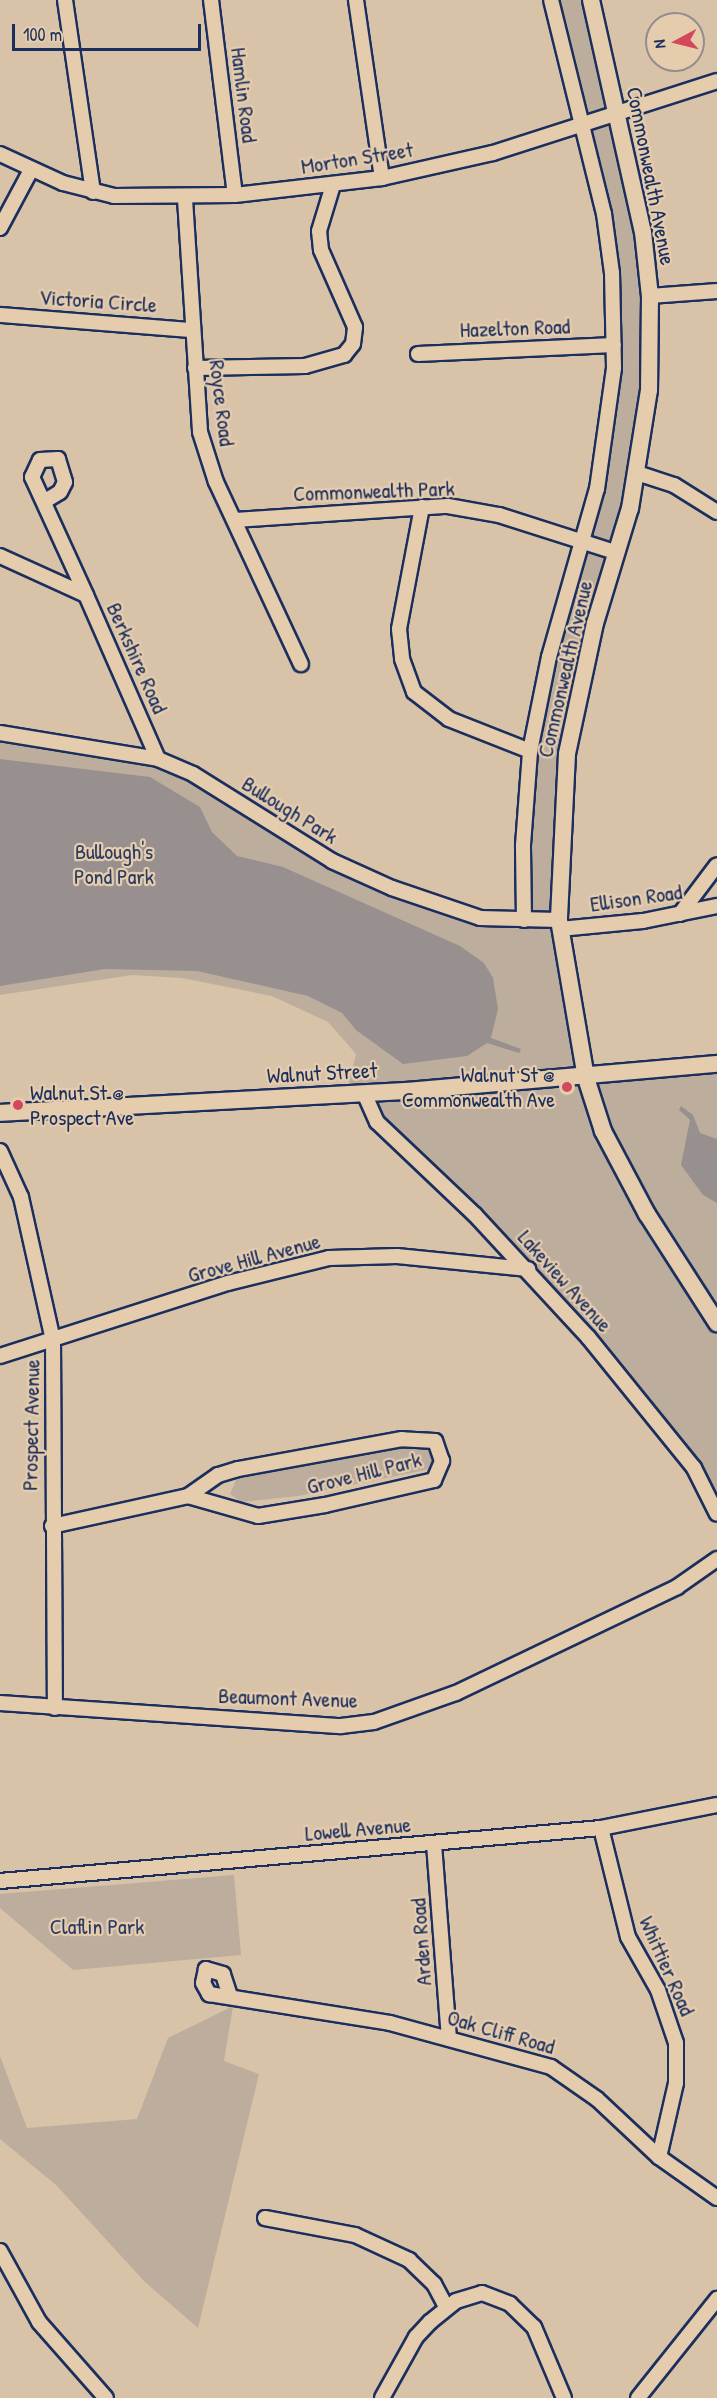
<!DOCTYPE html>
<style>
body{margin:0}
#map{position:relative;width:717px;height:2398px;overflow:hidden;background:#d9c3a8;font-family:"Patrick Hand",sans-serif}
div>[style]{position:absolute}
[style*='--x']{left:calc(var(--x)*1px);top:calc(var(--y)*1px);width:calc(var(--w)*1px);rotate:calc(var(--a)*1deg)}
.green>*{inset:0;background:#bdad9d}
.water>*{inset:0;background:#98908f}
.roads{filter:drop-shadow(2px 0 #1b2f5e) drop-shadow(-2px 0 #1b2f5e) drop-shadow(0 2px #1b2f5e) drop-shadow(0 -2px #1b2f5e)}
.minor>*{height:14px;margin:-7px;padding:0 7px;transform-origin:7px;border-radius:7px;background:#e5ccad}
.major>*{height:16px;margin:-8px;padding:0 8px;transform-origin:8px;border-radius:8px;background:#e5ccad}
.dots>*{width:16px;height:16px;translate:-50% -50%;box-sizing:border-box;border:3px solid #e5ccad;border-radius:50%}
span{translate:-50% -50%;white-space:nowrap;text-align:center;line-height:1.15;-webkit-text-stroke:4.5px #e5ccad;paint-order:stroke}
.street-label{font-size:22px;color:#1b2f5e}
.park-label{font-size:22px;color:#2b3c64}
.poi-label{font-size:22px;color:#1b2f5e}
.right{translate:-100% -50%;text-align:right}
.left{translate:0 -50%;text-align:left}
.north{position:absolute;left:645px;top:12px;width:60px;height:60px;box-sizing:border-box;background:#e5ccad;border:2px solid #948d8d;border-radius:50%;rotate:263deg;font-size:16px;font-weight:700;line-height:24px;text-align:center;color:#1b2f5e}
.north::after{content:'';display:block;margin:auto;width:21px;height:27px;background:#d1495b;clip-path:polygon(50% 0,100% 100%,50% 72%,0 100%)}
.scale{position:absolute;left:12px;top:24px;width:189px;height:27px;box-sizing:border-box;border:3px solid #1b2f5e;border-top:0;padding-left:8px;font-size:18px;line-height:21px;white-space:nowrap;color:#1b2f5e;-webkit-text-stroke:4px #e5ccad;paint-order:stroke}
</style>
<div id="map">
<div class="green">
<i style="clip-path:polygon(551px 0,591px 0,650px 296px,637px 473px,584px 664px,558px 883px,586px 1078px,717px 1064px,717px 1514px,588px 1337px,377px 1122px,364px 1093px,346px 1094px,356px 1054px,328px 1022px,272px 996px,182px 978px,132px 975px,0 995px,0 733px,158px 759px,271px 826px,423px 900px,524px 920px,530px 751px,606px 437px,612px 273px)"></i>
<i style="clip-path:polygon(425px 1446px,437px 1458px,430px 1469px,298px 1496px,241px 1502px,230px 1494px,236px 1480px,266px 1471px,376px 1449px)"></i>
<i style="clip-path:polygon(234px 1875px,241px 1955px,73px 1970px,0 1908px,0 1894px)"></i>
<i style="clip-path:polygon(233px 2006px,224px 2061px,259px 2074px,198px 2328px,145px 2282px,56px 2185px,0 2139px,0 2056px,27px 2128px,137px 2119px,168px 2038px)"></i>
</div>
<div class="water">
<i style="clip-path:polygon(0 759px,150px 777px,200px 807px,212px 832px,237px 856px,283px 867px,460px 946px,484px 963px,493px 978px,498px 1009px,491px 1038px,521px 1049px,519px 1053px,487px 1043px,467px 1056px,403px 1064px,356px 1030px,342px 1013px,308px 996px,197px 971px,105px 969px,0 986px)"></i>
<i style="clip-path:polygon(681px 1106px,693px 1115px,700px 1133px,717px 1139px,717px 1203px,703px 1195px,681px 1165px,690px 1120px,679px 1110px)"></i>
</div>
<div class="roads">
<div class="minor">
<i style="--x:65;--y:0;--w:194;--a:81.7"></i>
<i style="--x:211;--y:0;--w:196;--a:83"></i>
<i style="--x:356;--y:0;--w:180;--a:81.7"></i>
<i style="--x:0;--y:154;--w:69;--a:24.7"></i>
<i style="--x:63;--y:183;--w:53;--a:14.3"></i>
<i style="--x:114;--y:196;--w:121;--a:-0.5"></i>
<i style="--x:235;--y:195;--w:148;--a:-6.6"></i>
<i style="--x:382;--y:178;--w:114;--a:-12.7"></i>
<i style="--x:493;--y:153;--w:235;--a:-17.8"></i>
<i style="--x:185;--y:199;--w:233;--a:86.3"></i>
<i style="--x:200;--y:432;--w:52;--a:72.3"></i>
<i style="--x:216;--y:482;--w:201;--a:65"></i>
<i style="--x:0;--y:228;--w:66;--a:-61.9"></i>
<i style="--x:650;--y:296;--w:67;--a:-4.3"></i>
<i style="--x:0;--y:315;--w:193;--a:4.5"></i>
<i style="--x:418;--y:354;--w:196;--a:-2.6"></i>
<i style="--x:195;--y:368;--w:110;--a:-1"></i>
<i style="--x:305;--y:366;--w:41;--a:-15.8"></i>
<i style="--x:344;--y:355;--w:14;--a:-51"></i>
<i style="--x:353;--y:344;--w:17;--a:-83"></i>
<i style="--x:355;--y:327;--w:84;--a:-113.8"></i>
<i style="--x:321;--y:250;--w:19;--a:-96"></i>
<i style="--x:319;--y:231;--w:48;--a:-73.1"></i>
<i style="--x:637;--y:473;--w:39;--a:18"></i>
<i style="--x:674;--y:485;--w:51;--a:32.1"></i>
<i style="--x:45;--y:501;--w:17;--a:-31"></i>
<i style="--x:60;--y:492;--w:11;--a:-63"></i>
<i style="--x:65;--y:482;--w:24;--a:-107"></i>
<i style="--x:58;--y:459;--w:18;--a:177"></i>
<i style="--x:40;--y:460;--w:19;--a:115"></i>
<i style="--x:32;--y:477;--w:130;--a:65.4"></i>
<i style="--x:422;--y:507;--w:124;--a:100.7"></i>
<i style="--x:399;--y:629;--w:30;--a:84"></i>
<i style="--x:402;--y:659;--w:35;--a:70"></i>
<i style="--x:414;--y:692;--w:44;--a:37.6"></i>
<i style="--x:449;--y:719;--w:87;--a:21.6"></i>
<i style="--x:235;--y:520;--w:213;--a:-3.8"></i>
<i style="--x:448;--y:506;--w:52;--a:10"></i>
<i style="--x:499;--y:515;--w:122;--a:17.7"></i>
<i style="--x:0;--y:556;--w:94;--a:24.4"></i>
<i style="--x:86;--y:595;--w:179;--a:66.3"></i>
<i style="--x:0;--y:733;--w:160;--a:9.3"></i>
<i style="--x:158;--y:759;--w:38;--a:23"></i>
<i style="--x:193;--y:774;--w:164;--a:32"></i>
<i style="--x:332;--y:861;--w:66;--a:24.2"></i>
<i style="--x:392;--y:888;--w:93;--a:18.8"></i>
<i style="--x:480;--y:918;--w:79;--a:1.5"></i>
<i style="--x:680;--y:914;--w:61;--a:-52.9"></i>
<i style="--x:524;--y:920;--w:75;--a:-90.8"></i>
<i style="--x:523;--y:845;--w:94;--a:-85.7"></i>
<i style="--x:530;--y:751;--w:96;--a:-78.6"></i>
<i style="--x:549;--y:657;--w:175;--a:-74.1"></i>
<i style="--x:597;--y:489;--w:122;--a:-82"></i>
<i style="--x:614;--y:368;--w:95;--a:-91.2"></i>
<i style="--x:612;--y:273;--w:60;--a:-97.7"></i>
<i style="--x:604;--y:214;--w:220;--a:-103.9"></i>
<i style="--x:560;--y:929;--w:83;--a:-5.5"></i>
<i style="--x:643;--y:921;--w:76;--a:-11.5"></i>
<i style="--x:364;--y:1093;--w:32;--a:66"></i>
<i style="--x:377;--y:1122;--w:135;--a:43.5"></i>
<i style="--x:475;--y:1215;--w:166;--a:47.2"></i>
<i style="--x:588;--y:1337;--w:169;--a:51"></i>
<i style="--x:694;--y:1468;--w:51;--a:63.4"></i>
<i style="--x:0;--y:1151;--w:51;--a:65.5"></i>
<i style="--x:21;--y:1197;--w:147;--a:77.4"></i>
<i style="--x:53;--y:1340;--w:368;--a:89.7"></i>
<i style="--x:0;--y:1356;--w:239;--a:-17.8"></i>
<i style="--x:228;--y:1283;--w:104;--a:-13.9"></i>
<i style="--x:329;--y:1258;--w:68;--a:-1.7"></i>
<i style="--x:397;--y:1256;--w:132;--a:5.7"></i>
<i style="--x:52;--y:1526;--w:139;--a:-12.4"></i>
<i style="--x:188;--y:1496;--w:73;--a:15.9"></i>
<i style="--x:258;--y:1516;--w:68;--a:-9.3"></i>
<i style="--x:325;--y:1505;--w:112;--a:-12.9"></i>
<i style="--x:434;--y:1480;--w:21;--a:-67"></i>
<i style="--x:442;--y:1461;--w:21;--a:-109"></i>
<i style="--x:435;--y:1441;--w:33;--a:-177"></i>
<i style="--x:402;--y:1439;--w:167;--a:169.6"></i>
<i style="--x:238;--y:1469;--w:21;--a:163"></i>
<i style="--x:218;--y:1475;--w:37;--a:145"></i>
<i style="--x:0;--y:1703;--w:342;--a:3.9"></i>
<i style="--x:341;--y:1726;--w:33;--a:-7"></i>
<i style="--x:374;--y:1722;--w:87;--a:-19.5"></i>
<i style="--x:456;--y:1693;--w:245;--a:-25.6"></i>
<i style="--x:677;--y:1587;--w:49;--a:-35"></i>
<i style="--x:601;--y:1828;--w:112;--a:76.1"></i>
<i style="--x:628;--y:1937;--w:61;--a:60.5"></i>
<i style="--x:658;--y:1990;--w:56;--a:71.2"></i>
<i style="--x:676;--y:2043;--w:40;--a:90"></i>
<i style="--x:676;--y:2083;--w:76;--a:102.9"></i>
<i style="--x:434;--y:1844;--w:195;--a:85.6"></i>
<i style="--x:0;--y:1881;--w:603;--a:-5.04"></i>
<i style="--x:601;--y:1828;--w:118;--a:-11.2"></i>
<i style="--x:230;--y:1996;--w:23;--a:-108"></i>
<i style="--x:223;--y:1974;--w:18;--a:-164"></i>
<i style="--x:206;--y:1969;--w:14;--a:102"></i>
<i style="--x:203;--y:1983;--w:13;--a:61"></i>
<i style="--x:209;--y:1994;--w:183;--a:9.1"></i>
<i style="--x:390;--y:2023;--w:167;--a:15.3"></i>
<i style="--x:551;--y:2067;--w:56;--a:34.8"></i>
<i style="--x:597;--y:2099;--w:85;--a:43.1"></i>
<i style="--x:659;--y:2157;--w:71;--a:35.3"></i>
<i style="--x:265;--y:2218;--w:92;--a:10.7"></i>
<i style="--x:355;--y:2235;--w:60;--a:24.8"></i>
<i style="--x:409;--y:2260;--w:35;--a:44"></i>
<i style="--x:434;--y:2284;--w:27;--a:62"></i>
<i style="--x:0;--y:2251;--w:81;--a:61.2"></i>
<i style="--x:39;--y:2322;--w:101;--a:48.6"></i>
<i style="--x:382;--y:2398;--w:70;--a:-60.9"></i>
<i style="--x:416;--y:2337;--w:21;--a:-47"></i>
<i style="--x:430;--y:2322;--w:33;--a:-39"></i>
<i style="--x:456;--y:2301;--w:27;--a:-17"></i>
<i style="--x:482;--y:2293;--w:30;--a:21"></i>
<i style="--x:510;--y:2304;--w:33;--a:44"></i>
<i style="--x:534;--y:2327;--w:77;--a:67.1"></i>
<i style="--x:638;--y:2398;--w:127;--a:-51.4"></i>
</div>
<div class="major">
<i style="--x:591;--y:0;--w:238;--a:77.4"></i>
<i style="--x:643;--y:232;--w:64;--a:83.8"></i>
<i style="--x:650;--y:296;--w:94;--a:90.6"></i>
<i style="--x:649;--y:390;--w:120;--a:99.1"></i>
<i style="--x:630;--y:508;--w:120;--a:106.9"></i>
<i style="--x:595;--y:623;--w:134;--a:102.1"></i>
<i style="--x:567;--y:754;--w:166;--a:92.8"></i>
<i style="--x:559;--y:920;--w:160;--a:80.3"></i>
<i style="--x:586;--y:1078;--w:56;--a:72.2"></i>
<i style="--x:603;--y:1131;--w:94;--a:62.1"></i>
<i style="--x:647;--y:1214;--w:130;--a:57.3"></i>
<i style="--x:0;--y:1113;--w:407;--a:-3.1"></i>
<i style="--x:406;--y:1091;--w:312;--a:-5"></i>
</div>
</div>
<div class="dots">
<i style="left:567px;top:1087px;background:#d1495b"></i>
<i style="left:18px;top:1105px;background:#d1495b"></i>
</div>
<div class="street-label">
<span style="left:244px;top:95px;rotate:83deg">Hamlin Road</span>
<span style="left:357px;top:158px;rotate:-9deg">Morton Street</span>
<span style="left:651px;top:176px;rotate:79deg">Commonwealth Avenue</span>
<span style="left:98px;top:301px;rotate:4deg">Victoria Circle</span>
<span style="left:515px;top:328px;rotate:-2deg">Hazelton Road</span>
<span style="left:222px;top:403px;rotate:83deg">Royce Road</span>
<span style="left:374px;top:491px;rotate:-2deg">Commonwealth Park</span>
<span style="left:137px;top:658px;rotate:66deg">Berkshire Road</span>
<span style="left:565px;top:669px;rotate:-77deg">Commonwealth Avenue</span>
<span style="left:290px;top:810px;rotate:32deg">Bullough Park</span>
<span style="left:636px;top:898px;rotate:-8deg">Ellison Road</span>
<span style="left:322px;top:1073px;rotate:-3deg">Walnut Street</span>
<span style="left:254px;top:1258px;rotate:-15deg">Grove Hill Avenue</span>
<span style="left:565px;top:1281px;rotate:48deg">Lakeview Avenue</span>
<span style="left:31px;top:1425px;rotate:-89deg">Prospect Avenue</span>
<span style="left:364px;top:1473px;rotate:-14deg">Grove Hill Park</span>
<span style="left:288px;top:1698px;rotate:2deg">Beaumont Avenue</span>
<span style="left:358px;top:1829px;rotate:-5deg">Lowell Avenue</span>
<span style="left:421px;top:1942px;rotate:-94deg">Arden Road</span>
<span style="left:667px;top:1966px;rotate:66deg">Whittier Road</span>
<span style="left:501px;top:2032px;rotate:16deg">Oak Cliff Road</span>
</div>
<div class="park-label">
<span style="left:114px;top:864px">Bullough's<br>Pond Park</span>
<span style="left:97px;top:1927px">Claflin Park</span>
</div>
<div class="poi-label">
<span class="right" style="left:555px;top:1087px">Walnut St @<br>Commonwealth Ave</span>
<span class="left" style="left:30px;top:1105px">Walnut St @<br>Prospect Ave</span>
</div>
<div class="north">N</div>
<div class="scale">100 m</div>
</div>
